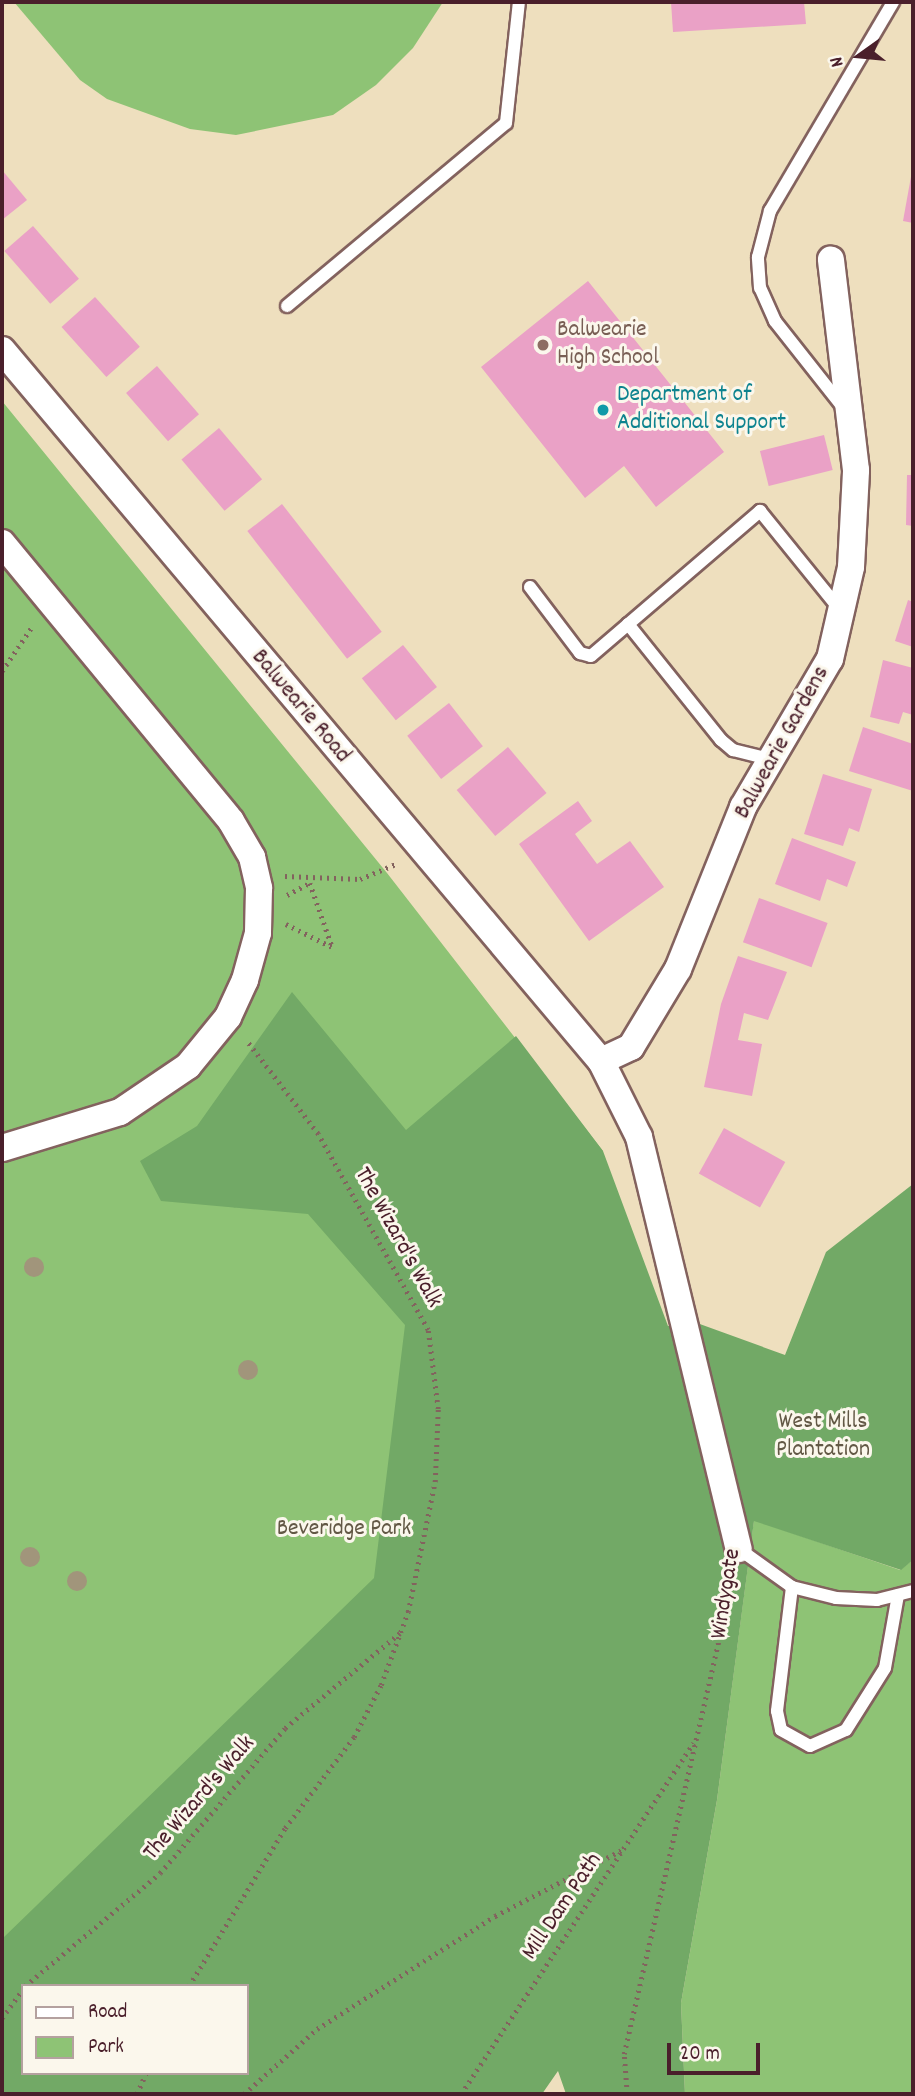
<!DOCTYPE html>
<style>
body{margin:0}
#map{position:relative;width:915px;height:2096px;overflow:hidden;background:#eedfbe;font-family:Dekko,sans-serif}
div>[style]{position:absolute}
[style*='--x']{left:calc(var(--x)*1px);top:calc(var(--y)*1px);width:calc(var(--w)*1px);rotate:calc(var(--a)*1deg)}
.green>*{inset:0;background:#8ec375}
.forest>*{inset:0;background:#72a966}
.building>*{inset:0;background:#eaa1c6;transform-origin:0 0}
.path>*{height:4.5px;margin-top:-2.25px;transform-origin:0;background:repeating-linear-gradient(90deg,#83625e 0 2px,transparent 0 7px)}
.roads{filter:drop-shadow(2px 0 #83625e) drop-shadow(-2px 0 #83625e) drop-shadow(0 2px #83625e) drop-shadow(0 -2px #83625e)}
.lane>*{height:12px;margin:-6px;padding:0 6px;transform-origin:6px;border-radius:6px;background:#fff}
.street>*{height:26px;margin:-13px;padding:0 13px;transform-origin:13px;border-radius:13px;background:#fff}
.trees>*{width:20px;height:20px;margin:-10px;border-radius:50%;background:#a1957b}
.dots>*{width:19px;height:19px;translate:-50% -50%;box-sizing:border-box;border:4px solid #fbf7ec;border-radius:50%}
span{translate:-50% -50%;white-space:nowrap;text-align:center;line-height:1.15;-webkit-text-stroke:6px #fbf7ec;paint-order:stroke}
.education-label{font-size:24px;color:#785e54}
.left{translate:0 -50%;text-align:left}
.culture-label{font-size:24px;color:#0d838f}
.street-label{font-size:24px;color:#4a1f2b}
.park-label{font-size:24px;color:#625845}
.frame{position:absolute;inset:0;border:4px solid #4a1f2b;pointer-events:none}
.legend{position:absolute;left:21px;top:1984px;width:228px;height:91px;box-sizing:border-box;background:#fbf7ec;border:2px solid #b4a19f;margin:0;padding:9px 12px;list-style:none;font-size:21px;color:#4a1f2b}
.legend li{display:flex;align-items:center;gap:14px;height:35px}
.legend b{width:35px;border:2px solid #b4a19f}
.north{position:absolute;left:824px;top:21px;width:70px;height:70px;-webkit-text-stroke:5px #fbf7ec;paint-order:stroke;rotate:255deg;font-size:19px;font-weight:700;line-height:28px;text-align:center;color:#4a1f2b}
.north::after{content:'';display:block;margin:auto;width:24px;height:32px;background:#4a1f2b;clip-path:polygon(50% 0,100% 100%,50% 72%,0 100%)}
.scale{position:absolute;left:667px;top:2043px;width:93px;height:32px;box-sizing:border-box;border:4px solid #4a1f2b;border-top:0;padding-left:9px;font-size:21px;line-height:24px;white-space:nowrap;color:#4a1f2b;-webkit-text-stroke:5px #fbf7ec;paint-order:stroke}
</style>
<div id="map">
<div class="green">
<i style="clip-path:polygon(14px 2px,443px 2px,413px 48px,376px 85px,333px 115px,236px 135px,190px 129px,107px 99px,80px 80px)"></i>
<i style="clip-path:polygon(evenodd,2px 401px,387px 873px,603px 1151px,438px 2094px,2px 2094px,2px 401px,23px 1986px,247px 1986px,247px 2073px,23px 2073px,23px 1986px)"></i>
<i style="clip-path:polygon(754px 1520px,900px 1570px,913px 1560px,913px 2094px,685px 2094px,681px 2003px,717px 1800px)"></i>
</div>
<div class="forest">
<i style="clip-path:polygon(evenodd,292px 992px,406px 1130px,516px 1036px,603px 1151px,668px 1326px,697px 1323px,785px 1355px,826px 1252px,913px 1184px,913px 1560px,901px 1570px,754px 1521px,717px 1800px,681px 2003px,685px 2094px,566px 2094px,558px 2071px,542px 2094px,2px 2094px,2px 1939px,374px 1578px,405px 1325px,308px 1214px,161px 1201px,140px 1161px,197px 1126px,292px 992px,23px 1986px,247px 1986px,247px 2073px,23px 2073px,23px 1986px)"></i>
</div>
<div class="building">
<i style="clip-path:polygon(671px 2px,804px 2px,806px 24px,673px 32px)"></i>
<i style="clip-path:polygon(2px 170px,27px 200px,2px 220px)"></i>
<i style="clip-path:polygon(912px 171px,913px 171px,913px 223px,903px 221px)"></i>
<i style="left:33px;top:226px;width:70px;height:38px;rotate:49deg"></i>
<i style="clip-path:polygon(588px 281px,724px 452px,656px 507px,624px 466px,585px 498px,481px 367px)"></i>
<i style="left:95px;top:297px;width:67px;height:45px;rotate:48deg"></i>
<i style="left:157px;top:366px;width:64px;height:41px;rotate:49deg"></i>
<i style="left:219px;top:428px;width:67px;height:49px;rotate:50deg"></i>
<i style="left:824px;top:435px;width:36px;height:66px;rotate:76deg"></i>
<i style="clip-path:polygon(907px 475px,913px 475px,913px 526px,906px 525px)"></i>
<i style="left:282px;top:504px;width:162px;height:44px;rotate:52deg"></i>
<i style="clip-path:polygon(908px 600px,913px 602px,913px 647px,895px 641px)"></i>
<i style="left:403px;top:645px;width:54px;height:53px;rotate:51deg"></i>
<i style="clip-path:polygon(883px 660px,913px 668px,913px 715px,903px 712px,899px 724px,870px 717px)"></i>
<i style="left:449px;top:703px;width:55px;height:53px;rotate:52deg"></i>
<i style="clip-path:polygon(863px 727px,913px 744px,913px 791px,849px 771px)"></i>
<i style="left:508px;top:747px;width:60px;height:67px;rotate:50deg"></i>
<i style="clip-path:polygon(823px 774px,872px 789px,859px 832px,849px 828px,843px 846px,804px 834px)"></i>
<i style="clip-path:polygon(578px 801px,592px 821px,575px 834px,597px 864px,630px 841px,664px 887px,589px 941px,519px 844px)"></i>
<i style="clip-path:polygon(792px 838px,856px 862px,847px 887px,827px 879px,820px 901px,775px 884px)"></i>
<i style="left:759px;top:898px;width:73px;height:47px;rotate:20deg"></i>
<i style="clip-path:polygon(738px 956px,787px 972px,768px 1020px,744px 1013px,738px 1040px,762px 1044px,752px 1096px,704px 1087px,721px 1004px)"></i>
<i style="left:724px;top:1128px;width:70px;height:52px;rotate:29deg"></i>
</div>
<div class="path">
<i style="--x:2;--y:671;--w:55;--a:-56"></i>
<i style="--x:285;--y:876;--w:75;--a:2.3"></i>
<i style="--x:360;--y:879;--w:41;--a:-22.8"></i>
<i style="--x:310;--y:883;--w:67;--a:70.8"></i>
<i style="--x:287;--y:895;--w:26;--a:-28"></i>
<i style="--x:286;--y:924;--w:51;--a:26.6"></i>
<i style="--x:25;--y:1986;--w:176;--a:-39.9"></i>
<i style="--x:160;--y:1873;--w:191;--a:-49.2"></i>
<i style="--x:285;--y:1728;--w:149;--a:-39.6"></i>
<i style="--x:189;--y:1986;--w:185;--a:-58.7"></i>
<i style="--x:285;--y:1828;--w:114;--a:-52.8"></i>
<i style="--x:354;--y:1737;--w:59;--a:-62.6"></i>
<i style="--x:381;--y:1685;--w:78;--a:-69.7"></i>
<i style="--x:408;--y:1612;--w:133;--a:-78.3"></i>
<i style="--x:435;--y:1482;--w:73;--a:-87.6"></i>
<i style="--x:438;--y:1409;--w:80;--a:-97.2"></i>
<i style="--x:428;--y:1330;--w:225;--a:-119.3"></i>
<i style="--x:318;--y:1134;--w:118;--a:-127.5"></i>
<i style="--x:2;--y:2018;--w:36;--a:-54"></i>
<i style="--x:137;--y:2094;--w:23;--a:-67"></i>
<i style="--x:244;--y:2094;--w:98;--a:-41.7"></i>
<i style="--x:317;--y:2029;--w:211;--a:-32.4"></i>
<i style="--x:495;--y:1916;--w:143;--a:-27.5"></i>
<i style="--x:461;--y:2094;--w:421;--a:-56.5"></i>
<i style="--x:627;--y:2094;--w:40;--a:-94.3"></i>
<i style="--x:624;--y:2054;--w:492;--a:-77.1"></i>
</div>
<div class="roads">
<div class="lane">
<i style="--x:287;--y:306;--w:285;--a:-39.9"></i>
<i style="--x:506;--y:123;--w:122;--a:-83.9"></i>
<i style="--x:846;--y:411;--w:115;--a:-128.3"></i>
<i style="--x:775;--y:321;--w:36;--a:-114"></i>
<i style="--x:760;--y:288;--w:31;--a:-94"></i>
<i style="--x:758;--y:257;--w:48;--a:-75.4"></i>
<i style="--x:770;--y:211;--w:243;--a:-59.5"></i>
<i style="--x:530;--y:587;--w:83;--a:52.9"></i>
<i style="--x:580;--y:653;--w:11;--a:15"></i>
<i style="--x:591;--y:656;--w:223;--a:-40.6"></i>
<i style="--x:760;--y:511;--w:129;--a:51"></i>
<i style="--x:628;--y:624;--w:149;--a:51.3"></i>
<i style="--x:721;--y:740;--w:16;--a:40"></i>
<i style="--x:733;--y:750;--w:41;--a:14"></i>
<i style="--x:739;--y:1549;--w:65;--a:35.6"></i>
<i style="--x:792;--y:1587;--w:45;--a:14"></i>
<i style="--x:836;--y:1598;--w:41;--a:2.8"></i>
<i style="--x:877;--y:1600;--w:37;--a:-14"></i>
<i style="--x:792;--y:1587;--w:125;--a:96.9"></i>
<i style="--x:777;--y:1711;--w:19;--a:78"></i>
<i style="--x:781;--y:1730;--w:33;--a:29"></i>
<i style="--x:810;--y:1746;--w:39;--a:-24"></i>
<i style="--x:846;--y:1730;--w:73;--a:-57.8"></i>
<i style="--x:885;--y:1668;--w:74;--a:-79.9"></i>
</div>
<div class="street">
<i style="--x:2;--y:350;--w:930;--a:49.89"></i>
<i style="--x:601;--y:1061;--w:85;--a:63.4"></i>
<i style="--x:639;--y:1137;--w:424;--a:76.4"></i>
<i style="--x:2;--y:543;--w:360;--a:50.5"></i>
<i style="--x:231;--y:821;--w:42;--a:59.7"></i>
<i style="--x:252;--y:857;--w:32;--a:77"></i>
<i style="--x:259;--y:888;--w:45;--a:91.3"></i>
<i style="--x:258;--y:933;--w:49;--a:105.5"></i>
<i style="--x:245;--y:980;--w:41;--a:114.7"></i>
<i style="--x:228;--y:1017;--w:63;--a:129.2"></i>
<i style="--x:188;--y:1066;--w:82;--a:145.9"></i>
<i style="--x:120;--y:1112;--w:123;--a:163"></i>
<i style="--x:601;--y:1061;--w:33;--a:-25"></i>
<i style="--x:631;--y:1047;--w:91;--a:-58.9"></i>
<i style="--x:678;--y:969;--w:175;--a:-68.1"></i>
<i style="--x:743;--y:807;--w:172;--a:-59.6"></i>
<i style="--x:830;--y:659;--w:94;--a:-77.1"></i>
<i style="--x:851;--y:567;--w:97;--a:-87"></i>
<i style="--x:856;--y:470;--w:212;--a:-96.8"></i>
</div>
</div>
<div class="trees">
<i style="left:34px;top:1267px"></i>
<i style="left:248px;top:1370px"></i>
<i style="left:30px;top:1557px"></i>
<i style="left:77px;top:1581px"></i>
</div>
<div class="dots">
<i style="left:543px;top:345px;background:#8d6e63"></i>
<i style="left:603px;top:410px;background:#0f9aa8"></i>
</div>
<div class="education-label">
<span class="left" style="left:557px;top:345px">Balwearie<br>High School</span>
</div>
<div class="culture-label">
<span class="left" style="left:617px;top:410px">Department of<br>Additional Support</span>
</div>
<div class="street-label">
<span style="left:300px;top:707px;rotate:50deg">Balwearie Road</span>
<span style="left:783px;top:743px;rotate:-61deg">Balwearie Gardens</span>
<span style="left:397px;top:1238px;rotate:61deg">The Wizard's Walk</span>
<span style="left:727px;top:1594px;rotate:-81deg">Windygate</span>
<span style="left:200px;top:1799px;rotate:-49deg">The Wizard's Walk</span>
<span style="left:563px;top:1907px;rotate:-56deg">Mill Dam Path</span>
</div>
<div class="park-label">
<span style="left:823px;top:1437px">West Mills<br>Plantation</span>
<span style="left:344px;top:1530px">Beveridge Park</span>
</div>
<div class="frame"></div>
<ul class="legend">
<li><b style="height:9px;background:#fff"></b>Road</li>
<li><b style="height:19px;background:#8ec375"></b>Park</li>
</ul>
<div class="north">N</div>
<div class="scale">20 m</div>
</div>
